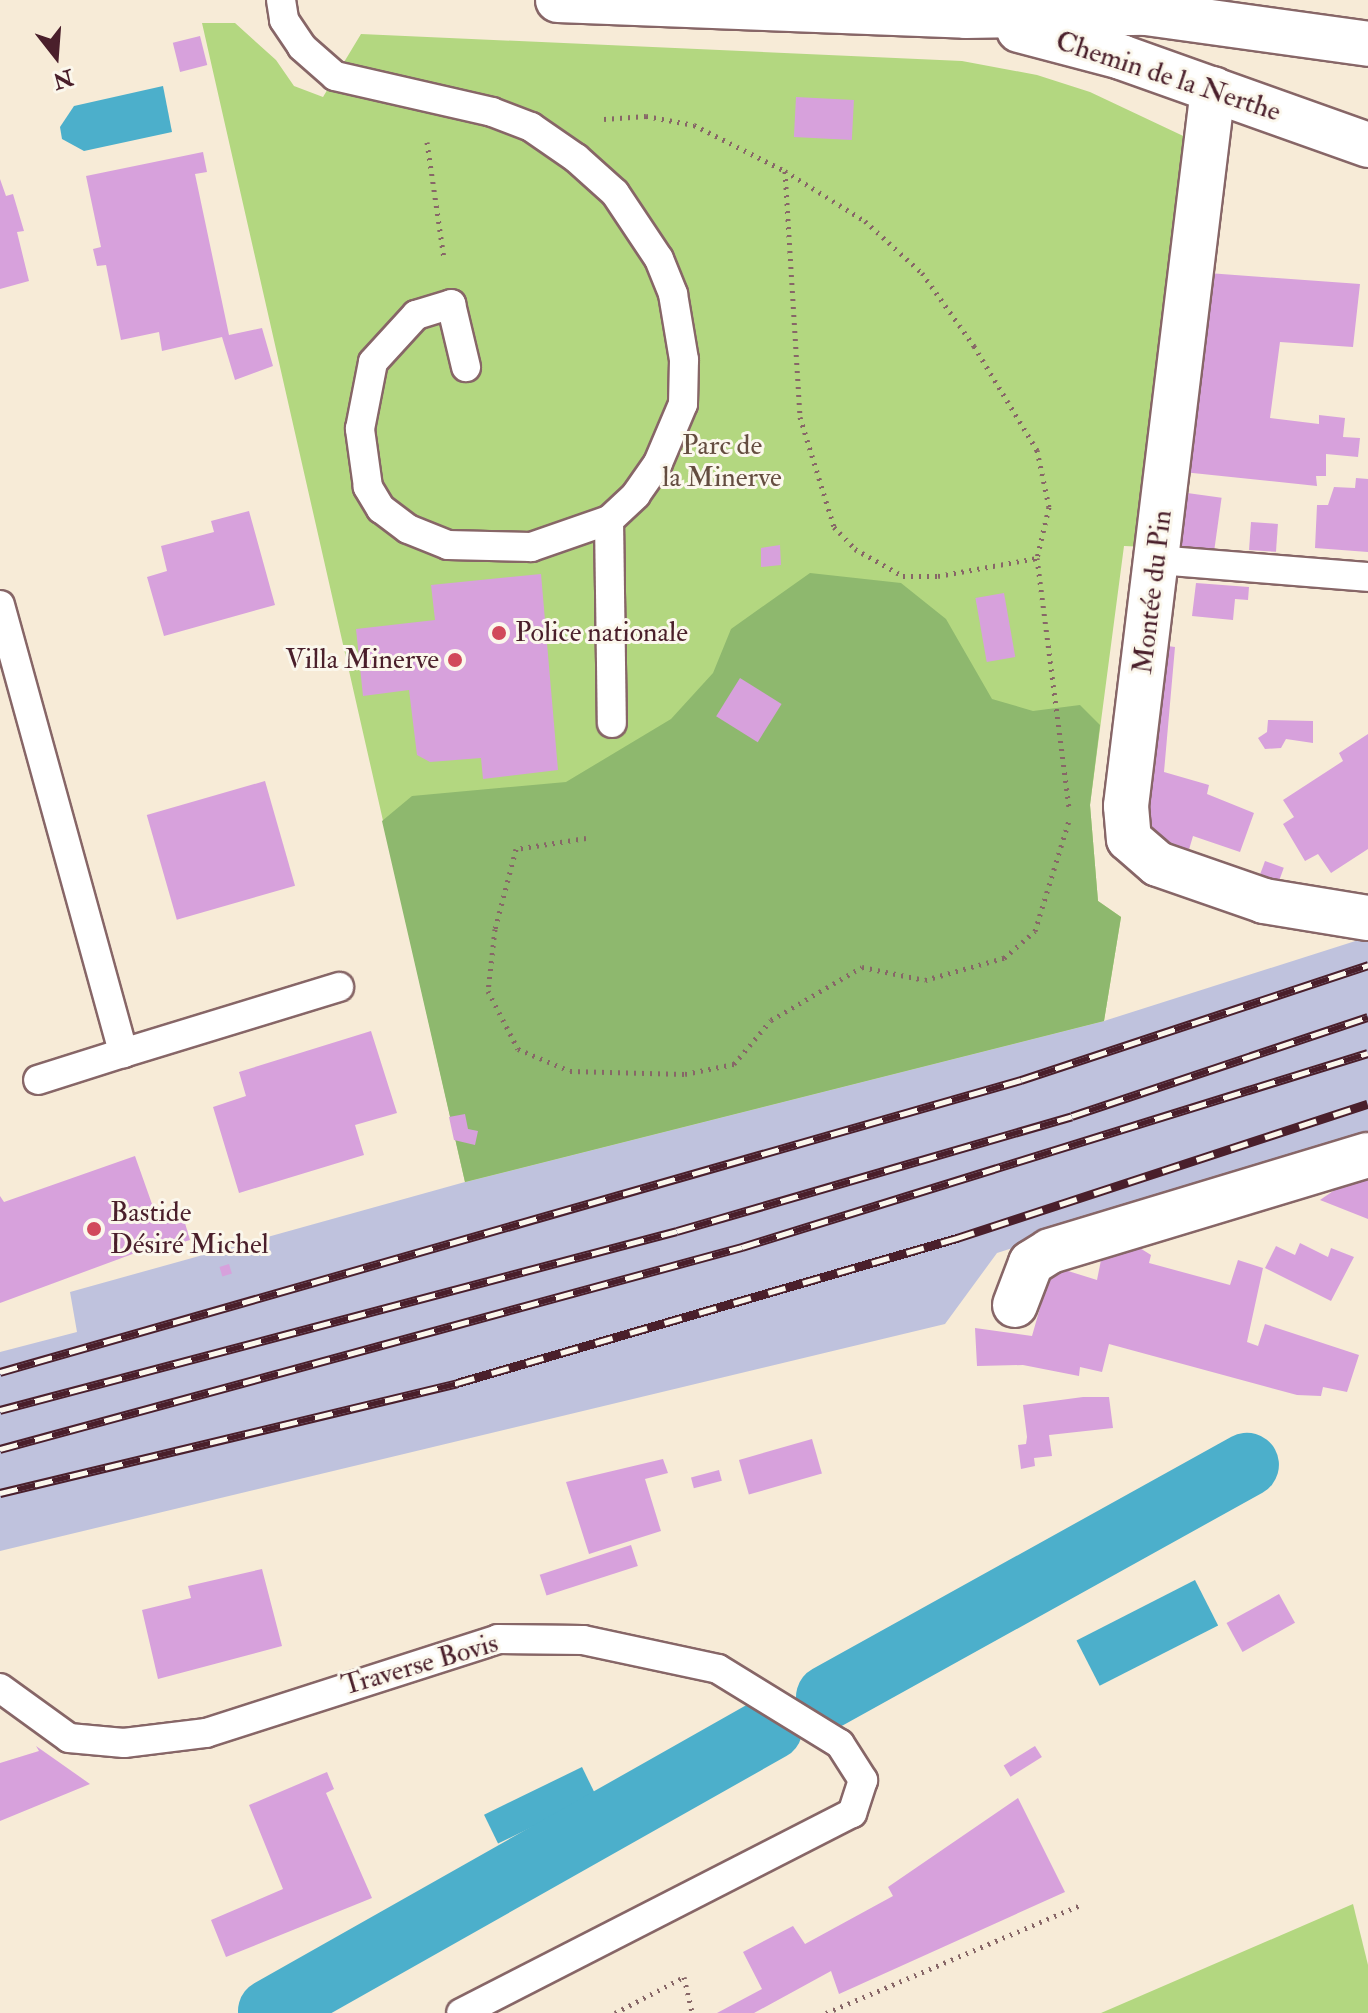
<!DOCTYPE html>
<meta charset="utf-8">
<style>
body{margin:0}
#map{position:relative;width:1368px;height:2013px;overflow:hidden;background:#f7ebd7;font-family:"IM FELL Double Pica",serif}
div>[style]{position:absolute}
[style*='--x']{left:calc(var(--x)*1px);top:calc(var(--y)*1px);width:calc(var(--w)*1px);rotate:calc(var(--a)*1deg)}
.industrial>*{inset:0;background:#bfc2dd}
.green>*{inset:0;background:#b3d780}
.forest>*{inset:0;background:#8eb86e}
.water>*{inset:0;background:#4cafcb;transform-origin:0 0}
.canal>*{height:64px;margin:-32px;padding:0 32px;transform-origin:32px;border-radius:32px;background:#4cafcb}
.building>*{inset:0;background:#d7a1dc;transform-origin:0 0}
.path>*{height:5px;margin-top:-2.5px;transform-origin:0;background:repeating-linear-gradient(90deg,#876667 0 2px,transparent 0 8px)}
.roads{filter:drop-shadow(2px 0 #876667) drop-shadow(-2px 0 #876667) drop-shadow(0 2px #876667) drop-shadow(0 -2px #876667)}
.lane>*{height:28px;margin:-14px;padding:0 14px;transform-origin:14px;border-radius:14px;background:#fff}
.street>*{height:44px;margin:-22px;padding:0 22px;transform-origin:22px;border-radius:22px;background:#fff}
.rail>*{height:9px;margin-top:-4.5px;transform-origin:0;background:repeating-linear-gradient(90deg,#fbf7ec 0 18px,#4a1f2b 0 36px);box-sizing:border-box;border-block:2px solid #4a1f2b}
.dots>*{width:22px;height:22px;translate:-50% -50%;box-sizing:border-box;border:4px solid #fbf7ec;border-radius:50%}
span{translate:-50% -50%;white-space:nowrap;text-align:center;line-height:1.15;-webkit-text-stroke:6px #fbf7ec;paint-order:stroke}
.street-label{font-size:28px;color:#4a1f2b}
.park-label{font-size:28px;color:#644d40}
.poi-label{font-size:28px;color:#4a1f2b}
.left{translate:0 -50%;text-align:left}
.right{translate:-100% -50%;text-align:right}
.north{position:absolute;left:16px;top:16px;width:80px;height:80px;-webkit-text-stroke:6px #fbf7ec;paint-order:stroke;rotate:163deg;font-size:22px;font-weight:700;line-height:32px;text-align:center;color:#4a1f2b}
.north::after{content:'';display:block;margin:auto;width:28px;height:36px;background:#4a1f2b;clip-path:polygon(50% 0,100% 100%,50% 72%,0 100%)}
</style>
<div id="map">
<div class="industrial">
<i style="clip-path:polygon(1368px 937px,1368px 1133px,997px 1253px,945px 1324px,0 1551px,0 1352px,77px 1332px,70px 1292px,465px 1182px,1104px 1021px)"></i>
</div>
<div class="green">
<i style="clip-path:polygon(202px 23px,235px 23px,276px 60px,294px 86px,323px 97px,361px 34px,962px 61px,1037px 75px,1090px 92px,1196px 142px,1146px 547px,1124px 546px,1090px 805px,1098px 901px,1121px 917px,1104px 1021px,465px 1182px)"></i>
<i style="clip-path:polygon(1353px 1904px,1368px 1965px,1368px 2013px,1101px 2013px)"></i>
</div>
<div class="forest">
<i style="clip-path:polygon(810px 573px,901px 583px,946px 619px,992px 699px,1033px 711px,1080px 705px,1100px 725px,1090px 805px,1098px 901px,1121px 917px,1104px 1021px,465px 1182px,382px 821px,412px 796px,566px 782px,671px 719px,713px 673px,731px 629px)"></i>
</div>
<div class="water">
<i style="clip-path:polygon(163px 86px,172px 132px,84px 151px,62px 139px,60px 127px,74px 106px)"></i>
<i style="left:1195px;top:1580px;width:51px;height:133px;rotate:63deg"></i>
<i style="left:582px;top:1767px;width:32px;height:109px;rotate:64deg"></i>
</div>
<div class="canal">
<i style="--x:828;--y:1697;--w:479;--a:-29"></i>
<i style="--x:270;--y:2011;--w:575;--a:-29.46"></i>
</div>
<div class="building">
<i style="left:200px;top:36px;width:30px;height:28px;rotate:76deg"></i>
<i style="left:796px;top:97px;width:58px;height:40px;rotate:3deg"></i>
<i style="clip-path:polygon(203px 152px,207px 172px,195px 174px,229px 335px,262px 328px,273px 366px,235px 380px,222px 337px,162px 351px,159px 332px,121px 340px,106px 265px,97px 266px,93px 249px,101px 247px,86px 176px)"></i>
<i style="clip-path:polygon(0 179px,6px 196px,13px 194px,24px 231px,17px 232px,29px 281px,0 289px)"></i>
<i style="clip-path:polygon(1208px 273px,1360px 284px,1353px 347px,1280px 342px,1270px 418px,1319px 424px,1319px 415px,1345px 418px,1343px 437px,1360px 438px,1358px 457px,1326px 454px,1326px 476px,1316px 476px,1317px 486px,1183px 472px)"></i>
<i style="clip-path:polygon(1356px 478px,1368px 479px,1368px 552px,1315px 548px,1317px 505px,1328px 505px,1334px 487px,1355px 488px)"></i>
<i style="left:1180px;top:492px;width:42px;height:61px;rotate:8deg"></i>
<i style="clip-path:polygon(249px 511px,275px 605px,164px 636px,147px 577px,167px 571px,161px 546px,214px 532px,211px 521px)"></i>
<i style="left:1251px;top:522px;width:27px;height:28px;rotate:4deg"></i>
<i style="clip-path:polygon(780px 545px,781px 565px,761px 567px,761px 548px)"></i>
<i style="clip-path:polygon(541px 574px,558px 770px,483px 779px,481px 758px,430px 762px,417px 755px,409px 690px,363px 696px,356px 629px,435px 620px,431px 585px)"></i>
<i style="clip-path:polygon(1196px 583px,1249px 587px,1248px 600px,1235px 599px,1233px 620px,1192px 616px)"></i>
<i style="left:1004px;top:593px;width:65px;height:29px;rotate:80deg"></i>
<i style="clip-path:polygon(1160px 645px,1175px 647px,1164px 772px,1209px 785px,1207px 794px,1254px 813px,1240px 852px,1193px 836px,1188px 853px,1160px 836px,1139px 811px)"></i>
<i style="left:740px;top:678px;width:49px;height:45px;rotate:32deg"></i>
<i style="clip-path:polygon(1268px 720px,1313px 721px,1313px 743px,1286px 739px,1281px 748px,1265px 749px,1258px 738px,1267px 732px)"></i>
<i style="clip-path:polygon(1368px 734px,1368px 849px,1331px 873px,1318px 854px,1305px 861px,1283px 824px,1294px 817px,1283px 800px,1343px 761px,1339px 753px)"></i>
<i style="left:265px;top:781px;width:109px;height:123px;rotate:74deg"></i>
<i style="left:1265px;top:861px;width:20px;height:15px;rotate:20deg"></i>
<i style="clip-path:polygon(371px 1031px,397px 1113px,355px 1125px,364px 1155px,239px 1193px,213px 1107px,246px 1096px,239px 1072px)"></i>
<i style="clip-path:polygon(465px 1114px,468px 1129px,478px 1131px,475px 1145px,454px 1140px,449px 1117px)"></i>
<i style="clip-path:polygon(135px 1156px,158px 1221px,182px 1213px,190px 1240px,167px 1247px,165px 1242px,0 1303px,0 1196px,4px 1202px)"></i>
<i style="clip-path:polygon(1361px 1172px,1368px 1173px,1368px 1219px,1320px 1200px)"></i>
<i style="clip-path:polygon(1300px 1243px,1328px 1257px,1331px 1248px,1354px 1257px,1331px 1301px,1265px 1268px,1276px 1246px,1295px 1255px)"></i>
<i style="clip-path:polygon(1135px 1245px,1151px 1255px,1149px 1263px,1230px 1285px,1238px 1260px,1263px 1268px,1247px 1342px,1258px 1346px,1265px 1324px,1359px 1355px,1347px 1392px,1323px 1387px,1321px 1396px,1297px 1395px,1109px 1344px,1102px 1372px,1080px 1367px,1079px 1376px,1023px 1365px,977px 1366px,975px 1328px,1032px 1336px,1052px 1266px,1097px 1280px,1103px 1250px)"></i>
<i style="left:229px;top:1264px;width:10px;height:10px;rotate:73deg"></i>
<i style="clip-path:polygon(1083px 1397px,1109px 1397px,1113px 1428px,1049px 1435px,1052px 1456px,1034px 1458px,1035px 1466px,1021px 1469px,1018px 1445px,1026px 1444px,1027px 1437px,1023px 1405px)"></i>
<i style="left:812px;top:1439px;width:36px;height:76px;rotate:74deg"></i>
<i style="clip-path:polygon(663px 1459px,668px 1473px,645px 1479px,661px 1531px,589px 1554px,566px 1482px)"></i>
<i style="left:719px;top:1470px;width:11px;height:29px;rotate:75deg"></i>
<i style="left:631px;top:1545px;width:22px;height:96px;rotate:72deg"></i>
<i style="clip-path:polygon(262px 1569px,282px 1646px,158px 1679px,142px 1610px,191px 1598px,188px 1586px)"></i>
<i style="left:1279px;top:1594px;width:33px;height:60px;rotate:61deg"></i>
<i style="clip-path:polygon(36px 1746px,90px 1784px,0 1821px,0 1763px,39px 1751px)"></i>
<i style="left:1035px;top:1746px;width:13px;height:37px;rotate:58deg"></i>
<i style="clip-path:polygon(327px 1772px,334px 1789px,326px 1793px,372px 1898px,226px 1957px,211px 1920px,283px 1889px,249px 1805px)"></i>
<i style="clip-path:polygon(1018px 1798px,1065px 1892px,839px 1994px,831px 1971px,754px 2013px,717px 2013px,762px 1989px,743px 1952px,793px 1926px,805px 1944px,893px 1896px,888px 1887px)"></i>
</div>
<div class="path">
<i style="--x:604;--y:119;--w:42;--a:-4.1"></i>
<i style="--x:646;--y:116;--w:49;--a:10.6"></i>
<i style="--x:694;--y:125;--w:102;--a:26.8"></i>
<i style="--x:785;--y:171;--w:94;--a:32"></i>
<i style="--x:865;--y:221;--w:77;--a:42.4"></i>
<i style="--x:922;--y:273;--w:90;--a:54.5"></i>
<i style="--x:974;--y:346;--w:122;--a:58.8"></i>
<i style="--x:1037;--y:450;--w:58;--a:78.1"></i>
<i style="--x:1049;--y:507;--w:52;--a:103.2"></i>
<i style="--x:1037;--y:558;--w:251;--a:82.7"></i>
<i style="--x:427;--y:142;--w:118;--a:81.7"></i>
<i style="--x:785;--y:171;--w:246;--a:86.5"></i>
<i style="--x:800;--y:417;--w:115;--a:72.8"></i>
<i style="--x:834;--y:527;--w:30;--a:46"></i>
<i style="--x:855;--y:549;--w:55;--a:29.4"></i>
<i style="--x:903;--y:576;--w:35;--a:0"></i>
<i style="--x:938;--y:576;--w:101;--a:-10.3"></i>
<i style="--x:586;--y:838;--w:71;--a:171.1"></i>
<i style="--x:516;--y:849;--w:83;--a:104.7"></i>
<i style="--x:495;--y:929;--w:62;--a:96.4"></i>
<i style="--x:488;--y:991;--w:65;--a:62.7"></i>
<i style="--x:518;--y:1049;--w:56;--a:22.9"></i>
<i style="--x:570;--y:1071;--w:115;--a:1.5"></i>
<i style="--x:685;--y:1074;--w:50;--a:-11.5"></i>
<i style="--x:734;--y:1064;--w:57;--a:-49.9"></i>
<i style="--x:771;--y:1020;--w:105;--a:-30.2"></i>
<i style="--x:862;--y:967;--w:64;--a:11.7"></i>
<i style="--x:925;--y:980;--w:82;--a:-15.6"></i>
<i style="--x:1004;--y:958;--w:41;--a:-41.1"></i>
<i style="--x:1035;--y:931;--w:119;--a:-72.9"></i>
<i style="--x:615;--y:2013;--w:78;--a:-27.6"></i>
<i style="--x:684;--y:1977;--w:37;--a:77"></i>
<i style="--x:826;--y:2013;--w:279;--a:-23"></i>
</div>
<div class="roads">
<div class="lane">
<i style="--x:281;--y:0;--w:20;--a:81"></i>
<i style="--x:284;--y:20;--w:32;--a:56"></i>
<i style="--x:302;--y:47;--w:44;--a:41.3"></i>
<i style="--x:335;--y:76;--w:161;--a:12.9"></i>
<i style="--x:492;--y:112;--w:42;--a:21"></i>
<i style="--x:531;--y:127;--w:55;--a:34.6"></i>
<i style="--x:576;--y:158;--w:52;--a:41.9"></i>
<i style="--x:615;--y:193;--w:79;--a:56.3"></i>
<i style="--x:659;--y:259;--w:38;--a:68"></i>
<i style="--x:673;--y:294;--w:67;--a:80.5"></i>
<i style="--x:684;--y:360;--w:44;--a:91.3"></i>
<i style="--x:683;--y:404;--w:64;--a:113"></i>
<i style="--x:658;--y:463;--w:39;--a:125"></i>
<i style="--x:636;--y:495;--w:37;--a:137"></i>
<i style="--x:609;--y:520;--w:83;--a:160.9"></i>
<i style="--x:531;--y:547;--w:83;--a:-178.6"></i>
<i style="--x:448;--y:545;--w:43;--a:-158.2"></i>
<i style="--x:408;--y:529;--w:34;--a:-143"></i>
<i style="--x:381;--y:509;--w:26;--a:-121"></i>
<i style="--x:368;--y:487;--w:59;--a:-97.9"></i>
<i style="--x:360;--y:429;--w:68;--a:-79"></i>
<i style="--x:373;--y:362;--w:64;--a:-47.5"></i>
<i style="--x:416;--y:315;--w:37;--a:-17"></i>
<i style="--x:451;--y:304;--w:65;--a:76.6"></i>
<i style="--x:609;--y:520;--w:203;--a:89.2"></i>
<i style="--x:1157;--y:560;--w:212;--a:4.6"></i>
<i style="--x:0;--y:605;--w:465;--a:74.6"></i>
<i style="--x:123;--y:1053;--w:89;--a:162.4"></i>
<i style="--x:123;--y:1053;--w:226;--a:-17"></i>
<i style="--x:0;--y:1688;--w:85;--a:35.9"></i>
<i style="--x:69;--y:1738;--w:55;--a:5.2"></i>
<i style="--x:124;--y:1743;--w:83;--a:-7"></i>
<i style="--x:206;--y:1733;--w:307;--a:-17.8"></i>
<i style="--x:498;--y:1639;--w:85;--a:0.7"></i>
<i style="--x:583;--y:1640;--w:138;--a:12.1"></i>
<i style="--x:718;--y:1669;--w:143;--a:31.6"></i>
<i style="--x:840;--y:1744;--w:43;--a:57.4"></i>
<i style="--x:863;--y:1780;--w:35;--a:108"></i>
<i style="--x:852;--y:1813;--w:439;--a:152.9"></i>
</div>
<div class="street">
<i style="--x:558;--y:0;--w:408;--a:2.2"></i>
<i style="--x:966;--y:16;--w:180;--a:-1"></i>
<i style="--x:1146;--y:13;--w:224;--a:7.9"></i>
<i style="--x:1019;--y:30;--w:106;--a:14.8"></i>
<i style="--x:1121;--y:57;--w:262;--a:19.6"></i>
<i style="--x:1213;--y:89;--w:722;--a:96.92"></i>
<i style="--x:1126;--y:806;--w:33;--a:85"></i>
<i style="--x:1129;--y:839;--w:38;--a:41"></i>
<i style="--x:1158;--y:864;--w:112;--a:19.2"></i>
<i style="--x:1264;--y:901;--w:105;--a:9.3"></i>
<i style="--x:1015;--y:1305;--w:45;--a:-69.1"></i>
<i style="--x:1031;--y:1263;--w:22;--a:-32"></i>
<i style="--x:1050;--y:1251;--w:332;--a:-16.8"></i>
</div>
</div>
<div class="rail">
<i style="--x:0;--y:1372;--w:1062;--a:-15.96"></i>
<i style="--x:1021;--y:1080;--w:366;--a:-18.3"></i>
<i style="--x:0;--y:1410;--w:700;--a:-14.81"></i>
<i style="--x:677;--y:1231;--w:411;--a:-16.2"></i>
<i style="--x:1072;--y:1116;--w:312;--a:-18.5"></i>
<i style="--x:0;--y:1449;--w:769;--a:-15.23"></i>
<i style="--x:742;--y:1247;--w:655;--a:-17.22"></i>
<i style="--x:0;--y:1493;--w:470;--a:-13.5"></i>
<i style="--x:457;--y:1383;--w:521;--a:-16.17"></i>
<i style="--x:957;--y:1238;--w:432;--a:-18.1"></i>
</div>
<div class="dots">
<i style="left:499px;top:633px;background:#d1495b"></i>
<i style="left:455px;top:660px;background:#d1495b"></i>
<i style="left:94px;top:1229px;background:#d1495b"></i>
</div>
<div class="street-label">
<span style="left:1168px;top:77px;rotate:18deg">Chemin de la Nerthe</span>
<span style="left:1153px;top:592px;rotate:-83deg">Montée du Pin</span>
<span style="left:420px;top:1665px;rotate:-16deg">Traverse Bovis</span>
</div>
<div class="park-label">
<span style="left:722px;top:462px">Parc de<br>la Minerve</span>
</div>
<div class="poi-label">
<span class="left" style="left:515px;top:633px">Police nationale</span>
<span class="right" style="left:439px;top:660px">Villa Minerve</span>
<span class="left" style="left:110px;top:1229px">Bastide<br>Désiré Michel</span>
</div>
<div class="north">N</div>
</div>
